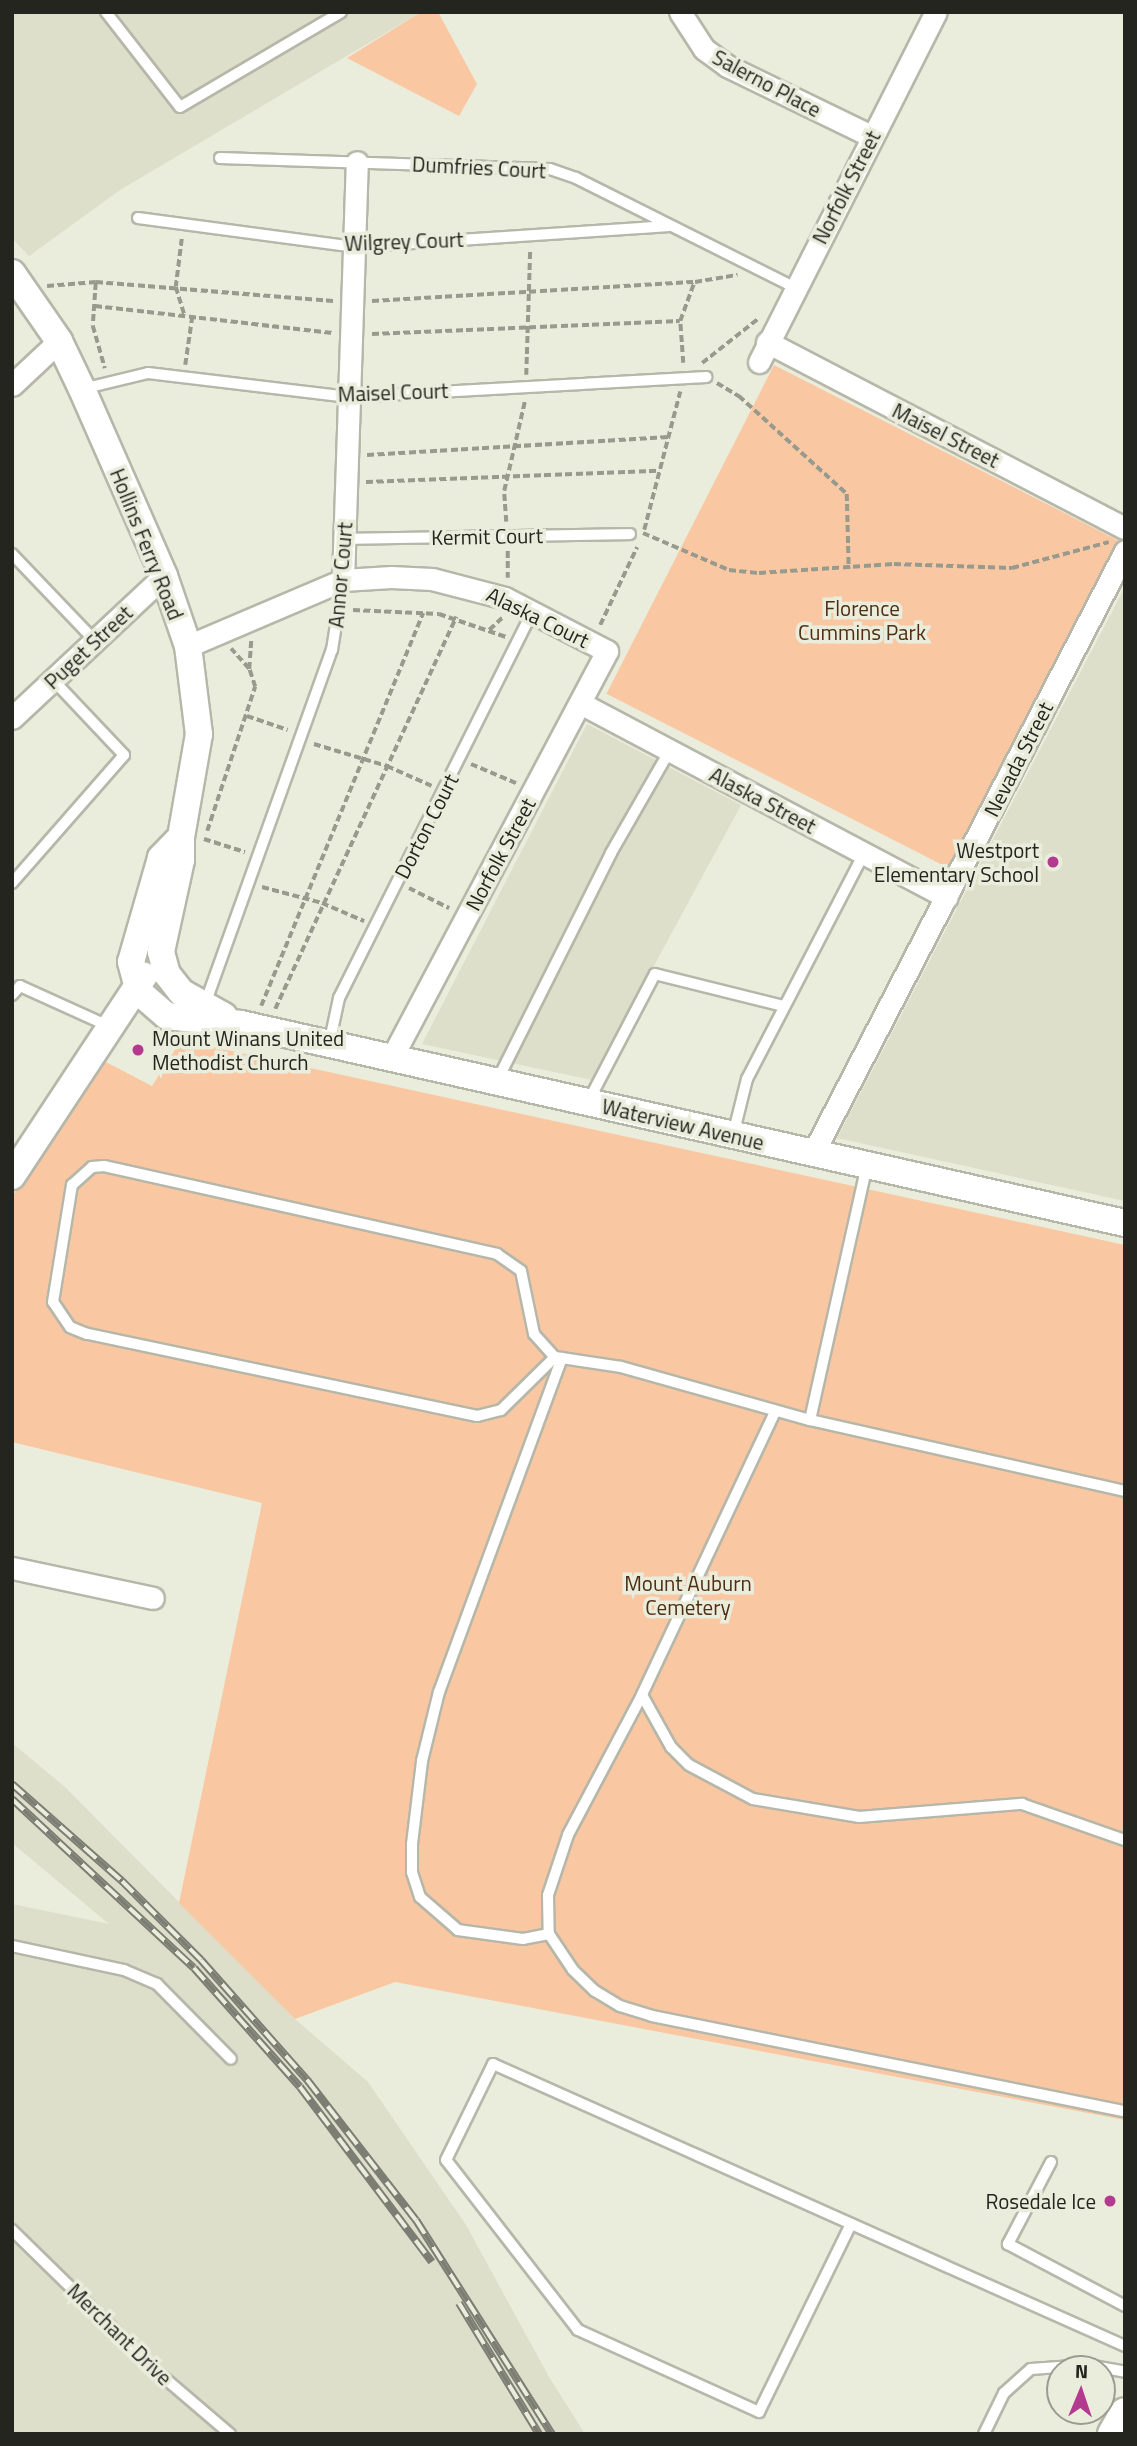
<!DOCTYPE html>
<style>
body{margin:0}
#map{position:relative;width:1137px;height:2446px;overflow:hidden;background:#eaecdc;font-family:"Titillium Web",sans-serif}
div>[style]{position:absolute}
[style*='--x']{left:calc(var(--x)*1px);top:calc(var(--y)*1px);width:calc(var(--w)*1px);rotate:calc(var(--a)*1deg)}
.built>*{inset:0;background:#dddfca}
.green>*{inset:0;background:#f9c8a2;transform-origin:0 0}
.path>*{height:3.5px;margin-top:-1.75px;transform-origin:0;background:repeating-linear-gradient(90deg,#989a8e 0 7px,transparent 0 10.5px)}
.roads{filter:drop-shadow(2px 0 #b6b7a9) drop-shadow(-2px 0 #b6b7a9) drop-shadow(0 2px #b6b7a9) drop-shadow(0 -2px #b6b7a9)}
.service>*{height:10px;margin:-5px;padding:0 5px;transform-origin:5px;border-radius:5px;background:#fff}
.minor>*{height:21px;margin:-10.5px;padding:0 10.5px;transform-origin:10.5px;border-radius:10.5px;background:#fff}
.tertiary>*{height:26px;margin:-13px;padding:0 13px;transform-origin:13px;border-radius:13px;background:#fff}
.secondary>*{height:30px;margin:-15px;padding:0 15px;transform-origin:15px;border-radius:15px;background:#fff}
.rail>*{height:8px;margin-top:-4px;transform-origin:0;background:repeating-linear-gradient(90deg,#eaecdc 0 16px,#7c7d73 0 32px);box-sizing:border-box;border-block:2px solid #7c7d73}
.dots>*{width:19px;height:19px;translate:-50% -50%;box-sizing:border-box;border:4px solid #eaecdc;border-radius:50%}
span{translate:-50% -50%;white-space:nowrap;text-align:center;line-height:1.15;-webkit-text-stroke:7px #eaecdc;paint-order:stroke}
.street-label{font-size:21px;color:#252520}
.park-label{font-size:21px;color:#4e2f13}
.poi-label{font-size:21px;color:#252520}
.right{translate:-100% -50%;text-align:right}
.left{translate:0 -50%;text-align:left}
.frame{position:absolute;inset:0;border:14px solid #252520;pointer-events:none}
.north{position:absolute;left:1046px;top:2355px;width:70px;height:70px;box-sizing:border-box;background:#eaecdc;border:2px solid #9b9c91;border-radius:50%;rotate:2deg;font-size:19px;font-weight:700;line-height:28px;text-align:center;color:#252520}
.north::after{content:'';display:block;margin:auto;width:24px;height:32px;background:#b33a8e;clip-path:polygon(50% 0,100% 100%,50% 72%,0 100%)}
</style>
<div id="map">
<div class="built">
<i style="clip-path:polygon(12px 12px,421px 12px,120px 190px,29px 256px,12px 238px)"></i>
<i style="clip-path:polygon(1125px 587px,1125px 1201px,837px 1138px)"></i>
<i style="clip-path:polygon(587px 724px,741px 805px,592px 1080px,422px 1044px)"></i>
<i style="clip-path:polygon(12px 1743px,65px 1787px,295px 2019px,368px 2082px,466px 2225px,549px 2377px,585px 2434px,12px 2434px,12px 1904px,109px 1924px,12px 1843px)"></i>
</div>
<div class="green">
<i style="clip-path:polygon(421px 12px,438px 12px,477px 84px,459px 116px,347px 58px)"></i>
<i style="left:774px;top:365px;width:386px;height:369px;rotate:27deg"></i>
<i style="clip-path:polygon(181px 1040px,1125px 1245px,1125px 2120px,395px 1982px,295px 2019px,179px 1903px,262px 1503px,12px 1442px,12px 1197px,100px 1059px,152px 1086px)"></i>
</div>
<div class="path">
<i style="--x:182;--y:239;--w:48;--a:97.1"></i>
<i style="--x:176;--y:287;--w:30;--a:73"></i>
<i style="--x:96;--y:283;--w:43;--a:94"></i>
<i style="--x:93;--y:326;--w:44;--a:74.1"></i>
<i style="--x:47;--y:286;--w:49;--a:-4.7"></i>
<i style="--x:96;--y:282;--w:238;--a:4.6"></i>
<i style="--x:372;--y:301;--w:324;--a:-3.4"></i>
<i style="--x:695;--y:282;--w:43;--a:-9.5"></i>
<i style="--x:95;--y:306;--w:239;--a:6.5"></i>
<i style="--x:372;--y:334;--w:308;--a:-2.4"></i>
<i style="--x:683;--y:363;--w:42;--a:-94.1"></i>
<i style="--x:680;--y:321;--w:40;--a:-69.8"></i>
<i style="--x:702;--y:363;--w:73;--a:-38.3"></i>
<i style="--x:185;--y:365;--w:49;--a:-81.7"></i>
<i style="--x:526;--y:375;--w:125;--a:-88.2"></i>
<i style="--x:717;--y:383;--w:26;--a:31"></i>
<i style="--x:739;--y:396;--w:146;--a:42.2"></i>
<i style="--x:847;--y:494;--w:75;--a:88.5"></i>
<i style="--x:367;--y:455;--w:302;--a:-3.4"></i>
<i style="--x:366;--y:482;--w:293;--a:-2.2"></i>
<i style="--x:506;--y:522;--w:31;--a:-94"></i>
<i style="--x:504;--y:491;--w:93;--a:-77"></i>
<i style="--x:644;--y:530;--w:143;--a:-75.4"></i>
<i style="--x:643;--y:533;--w:94;--a:23.3"></i>
<i style="--x:729;--y:570;--w:30;--a:6"></i>
<i style="--x:759;--y:573;--w:135;--a:-3.8"></i>
<i style="--x:894;--y:564;--w:118;--a:1.9"></i>
<i style="--x:1012;--y:568;--w:100;--a:-15"></i>
<i style="--x:508;--y:551;--w:27;--a:90"></i>
<i style="--x:353;--y:610;--w:86;--a:2.7"></i>
<i style="--x:439;--y:614;--w:71;--a:18.9"></i>
<i style="--x:600;--y:625;--w:86;--a:-64.6"></i>
<i style="--x:489;--y:630;--w:19;--a:-43"></i>
<i style="--x:249;--y:669;--w:29;--a:-86"></i>
<i style="--x:247;--y:716;--w:43;--a:18.9"></i>
<i style="--x:314;--y:744;--w:76;--a:16.8"></i>
<i style="--x:387;--y:766;--w:49;--a:24"></i>
<i style="--x:471;--y:764;--w:49;--a:22.9"></i>
<i style="--x:207;--y:831;--w:152;--a:-71.6"></i>
<i style="--x:255;--y:687;--w:19;--a:-108"></i>
<i style="--x:249;--y:669;--w:27;--a:-132"></i>
<i style="--x:204;--y:839;--w:43;--a:17.6"></i>
<i style="--x:262;--y:887;--w:62;--a:14.9"></i>
<i style="--x:322;--y:903;--w:46;--a:23.2"></i>
<i style="--x:409;--y:888;--w:45;--a:26.6"></i>
<i style="--x:261;--y:1006;--w:425;--a:-67.6"></i>
<i style="--x:275;--y:1009;--w:432;--a:-65.2"></i>
</div>
<div class="roads">
<div class="service">
<i style="--x:106;--y:12;--w:120;--a:52.1"></i>
<i style="--x:180;--y:107;--w:187;--a:-30.5"></i>
<i style="--x:220;--y:158;--w:330;--a:1.9"></i>
<i style="--x:550;--y:169;--w:28;--a:19"></i>
<i style="--x:576;--y:178;--w:246;--a:26.6"></i>
<i style="--x:138;--y:218;--w:218;--a:7.6"></i>
<i style="--x:354;--y:247;--w:316;--a:-3.8"></i>
<i style="--x:82;--y:389;--w:68;--a:-13.6"></i>
<i style="--x:148;--y:373;--w:202;--a:6.8"></i>
<i style="--x:349;--y:397;--w:358;--a:-3.2"></i>
<i style="--x:344;--y:539;--w:286;--a:-1"></i>
<i style="--x:12;--y:554;--w:120;--a:46.3"></i>
<i style="--x:12;--y:883;--w:170;--a:-48.8"></i>
<i style="--x:124;--y:755;--w:103;--a:-133.4"></i>
<i style="--x:12;--y:995;--w:12;--a:-48"></i>
<i style="--x:20;--y:986;--w:97;--a:24.4"></i>
<i style="--x:205;--y:1004;--w:376;--a:-70.3"></i>
<i style="--x:332;--y:650;--w:71;--a:-81.1"></i>
<i style="--x:329;--y:1045;--w:48;--a:-78"></i>
<i style="--x:339;--y:998;--w:433;--a:-63.4"></i>
<i style="--x:497;--y:1081;--w:255;--a:-63.4"></i>
<i style="--x:611;--y:853;--w:119;--a:-60.2"></i>
<i style="--x:588;--y:1102;--w:144;--a:-62.4"></i>
<i style="--x:655;--y:974;--w:132;--a:14"></i>
<i style="--x:733;--y:1135;--w:58;--a:-76"></i>
<i style="--x:747;--y:1079;--w:254;--a:-62.6"></i>
<i style="--x:555;--y:1357;--w:76;--a:135.5"></i>
<i style="--x:501;--y:1410;--w:25;--a:166"></i>
<i style="--x:477;--y:1416;--w:399;--a:-168.1"></i>
<i style="--x:87;--y:1334;--w:18;--a:-158"></i>
<i style="--x:70;--y:1327;--w:30;--a:-124"></i>
<i style="--x:53;--y:1302;--w:119;--a:-80.8"></i>
<i style="--x:72;--y:1185;--w:27;--a:-42"></i>
<i style="--x:92;--y:1167;--w:12;--a:-5"></i>
<i style="--x:104;--y:1166;--w:403;--a:12.6"></i>
<i style="--x:497;--y:1254;--w:29;--a:35"></i>
<i style="--x:521;--y:1271;--w:64;--a:78.3"></i>
<i style="--x:534;--y:1334;--w:31;--a:48"></i>
<i style="--x:555;--y:1357;--w:67;--a:8.6"></i>
<i style="--x:621;--y:1367;--w:196;--a:15.7"></i>
<i style="--x:810;--y:1420;--w:323;--a:12.7"></i>
<i style="--x:775;--y:1412;--w:313;--a:115.2"></i>
<i style="--x:642;--y:1695;--w:158;--a:117.9"></i>
<i style="--x:568;--y:1835;--w:63;--a:108.4"></i>
<i style="--x:548;--y:1895;--w:39;--a:89"></i>
<i style="--x:549;--y:1934;--w:43;--a:56.3"></i>
<i style="--x:573;--y:1970;--w:30;--a:44"></i>
<i style="--x:595;--y:1991;--w:29;--a:31"></i>
<i style="--x:620;--y:2006;--w:34;--a:17"></i>
<i style="--x:652;--y:2016;--w:482;--a:11.4"></i>
<i style="--x:810;--y:1420;--w:260;--a:-77.4"></i>
<i style="--x:642;--y:1695;--w:60;--a:60.9"></i>
<i style="--x:671;--y:1747;--w:25;--a:45"></i>
<i style="--x:689;--y:1765;--w:72;--a:28"></i>
<i style="--x:753;--y:1799;--w:108;--a:9.6"></i>
<i style="--x:859;--y:1817;--w:164;--a:-4.6"></i>
<i style="--x:1022;--y:1804;--w:109;--a:19.3"></i>
<i style="--x:549;--y:1934;--w:26;--a:169"></i>
<i style="--x:523;--y:1939;--w:66;--a:-172.1"></i>
<i style="--x:458;--y:1930;--w:50;--a:-139"></i>
<i style="--x:420;--y:1897;--w:26;--a:-108"></i>
<i style="--x:412;--y:1872;--w:28;--a:-90"></i>
<i style="--x:412;--y:1844;--w:84;--a:-83.1"></i>
<i style="--x:422;--y:1761;--w:71;--a:-76.2"></i>
<i style="--x:439;--y:1692;--w:356;--a:-69.8"></i>
<i style="--x:12;--y:1946;--w:115;--a:12.1"></i>
<i style="--x:124;--y:1970;--w:36;--a:23"></i>
<i style="--x:157;--y:1984;--w:105;--a:45.4"></i>
<i style="--x:1051;--y:2162;--w:93;--a:117.7"></i>
<i style="--x:1008;--y:2244;--w:132;--a:27.9"></i>
<i style="--x:851;--y:2224;--w:209;--a:116.1"></i>
<i style="--x:759;--y:2412;--w:199;--a:-155.6"></i>
<i style="--x:578;--y:2330;--w:215;--a:-127.8"></i>
<i style="--x:446;--y:2160;--w:107;--a:-63.9"></i>
<i style="--x:493;--y:2064;--w:692;--a:24.05"></i>
<i style="--x:12;--y:2230;--w:199;--a:44.4"></i>
<i style="--x:154;--y:2369;--w:100;--a:40.5"></i>
<i style="--x:984;--y:2434;--w:46;--a:-64"></i>
<i style="--x:1004;--y:2393;--w:36;--a:-42"></i>
<i style="--x:1031;--y:2369;--w:56;--a:-4.1"></i>
<i style="--x:1087;--y:2365;--w:39;--a:10"></i>
</div>
<div class="minor">
<i style="--x:680;--y:12;--w:44;--a:57"></i>
<i style="--x:704;--y:49;--w:29;--a:36"></i>
<i style="--x:727;--y:66;--w:160;--a:25.9"></i>
<i style="--x:767;--y:342;--w:403;--a:27.5"></i>
<i style="--x:759;--y:362;--w:392;--a:-63.2"></i>
<i style="--x:12;--y:385;--w:64;--a:-43.1"></i>
<i style="--x:343;--y:580;--w:418;--a:-88.1"></i>
<i style="--x:188;--y:646;--w:168;--a:-23.1"></i>
<i style="--x:343;--y:580;--w:48;--a:-3.6"></i>
<i style="--x:391;--y:577;--w:41;--a:2.8"></i>
<i style="--x:432;--y:579;--w:75;--a:14.6"></i>
<i style="--x:505;--y:598;--w:115;--a:27.5"></i>
<i style="--x:607;--y:651;--w:459;--a:117.9"></i>
<i style="--x:580;--y:703;--w:415;--a:27.9"></i>
<i style="--x:12;--y:718;--w:208;--a:-43.1"></i>
<i style="--x:813;--y:1153;--w:678;--a:-62.6"></i>
<i style="--x:12;--y:1568;--w:144;--a:12"></i>
</div>
<div class="tertiary">
<i style="--x:12;--y:273;--w:83;--a:55.3"></i>
<i style="--x:59;--y:341;--w:53;--a:64.4"></i>
<i style="--x:82;--y:389;--w:204;--a:66.3"></i>
<i style="--x:164;--y:576;--w:74;--a:71.1"></i>
<i style="--x:188;--y:646;--w:89;--a:82.9"></i>
<i style="--x:199;--y:734;--w:105;--a:99.9"></i>
<i style="--x:181;--y:837;--w:23;--a:90"></i>
<i style="--x:181;--y:860;--w:94;--a:102.3"></i>
<i style="--x:161;--y:952;--w:23;--a:75"></i>
<i style="--x:167;--y:974;--w:23;--a:52"></i>
<i style="--x:181;--y:992;--w:49;--a:29.2"></i>
<i style="--x:181;--y:837;--w:29;--a:134"></i>
<i style="--x:161;--y:858;--w:108;--a:106.1"></i>
<i style="--x:131;--y:962;--w:31;--a:75"></i>
<i style="--x:139;--y:992;--w:37;--a:41"></i>
<i style="--x:167;--y:1016;--w:74;--a:6.2"></i>
<i style="--x:241;--y:1024;--w:906;--a:12.69"></i>
<i style="--x:12;--y:1176;--w:240;--a:-56.6"></i>
</div>
<div class="secondary">
<i style="--x:1113;--y:2434;--w:24;--a:-60"></i>
</div>
</div>
<div class="rail">
<i style="--x:12;--y:1784;--w:147;--a:41.4"></i>
<i style="--x:122;--y:1881;--w:112;--a:45"></i>
<i style="--x:201;--y:1960;--w:162;--a:48.5"></i>
<i style="--x:308;--y:2081;--w:176;--a:52.2"></i>
<i style="--x:416;--y:2220;--w:254;--a:57.6"></i>
<i style="--x:12;--y:1799;--w:248;--a:42.9"></i>
<i style="--x:194;--y:1968;--w:159;--a:48.3"></i>
<i style="--x:300;--y:2087;--w:219;--a:53"></i>
<i style="--x:459;--y:2303;--w:153;--a:58.6"></i>
</div>
<div class="dots">
<i style="left:1053px;top:862px;background:#b33a8e"></i>
<i style="left:138px;top:1050px;background:#b33a8e"></i>
<i style="left:1110px;top:2201px;background:#b33a8e"></i>
</div>
<div class="street-label">
<span style="left:767px;top:83px;rotate:28deg">Salerno Place</span>
<span style="left:479px;top:167px;rotate:3deg">Dumfries Court</span>
<span style="left:846px;top:187px;rotate:-63deg">Norfolk Street</span>
<span style="left:404px;top:241px;rotate:-2deg">Wilgrey Court</span>
<span style="left:393px;top:392px;rotate:-2deg">Maisel Court</span>
<span style="left:946px;top:435px;rotate:27deg">Maisel Street</span>
<span style="left:487px;top:536px;rotate:-1deg">Kermit Court</span>
<span style="left:147px;top:544px;rotate:68deg">Hollins Ferry Road</span>
<span style="left:340px;top:575px;rotate:-85deg">Annor Court</span>
<span style="left:538px;top:617px;rotate:26deg">Alaska Court</span>
<span style="left:88px;top:647px;rotate:-43deg">Puget Street</span>
<span style="left:1018px;top:759px;rotate:-63deg">Nevada Street</span>
<span style="left:763px;top:800px;rotate:28deg">Alaska Street</span>
<span style="left:426px;top:826px;rotate:-63deg">Dorton Court</span>
<span style="left:500px;top:854px;rotate:-62deg">Norfolk Street</span>
<span style="left:683px;top:1124px;rotate:13deg">Waterview Avenue</span>
<span style="left:120px;top:2334px;rotate:44deg">Merchant Drive</span>
</div>
<div class="park-label">
<span style="left:862px;top:620px">Florence<br>Cummins Park</span>
<span style="left:688px;top:1595px">Mount Auburn<br>Cemetery</span>
</div>
<div class="poi-label">
<span class="right" style="left:1039px;top:862px">Westport<br>Elementary School</span>
<span class="left" style="left:152px;top:1050px">Mount Winans United<br>Methodist Church</span>
<span class="right" style="left:1096px;top:2201px">Rosedale Ice</span>
</div>
<div class="frame"></div>
<div class="north">N</div>
</div>
